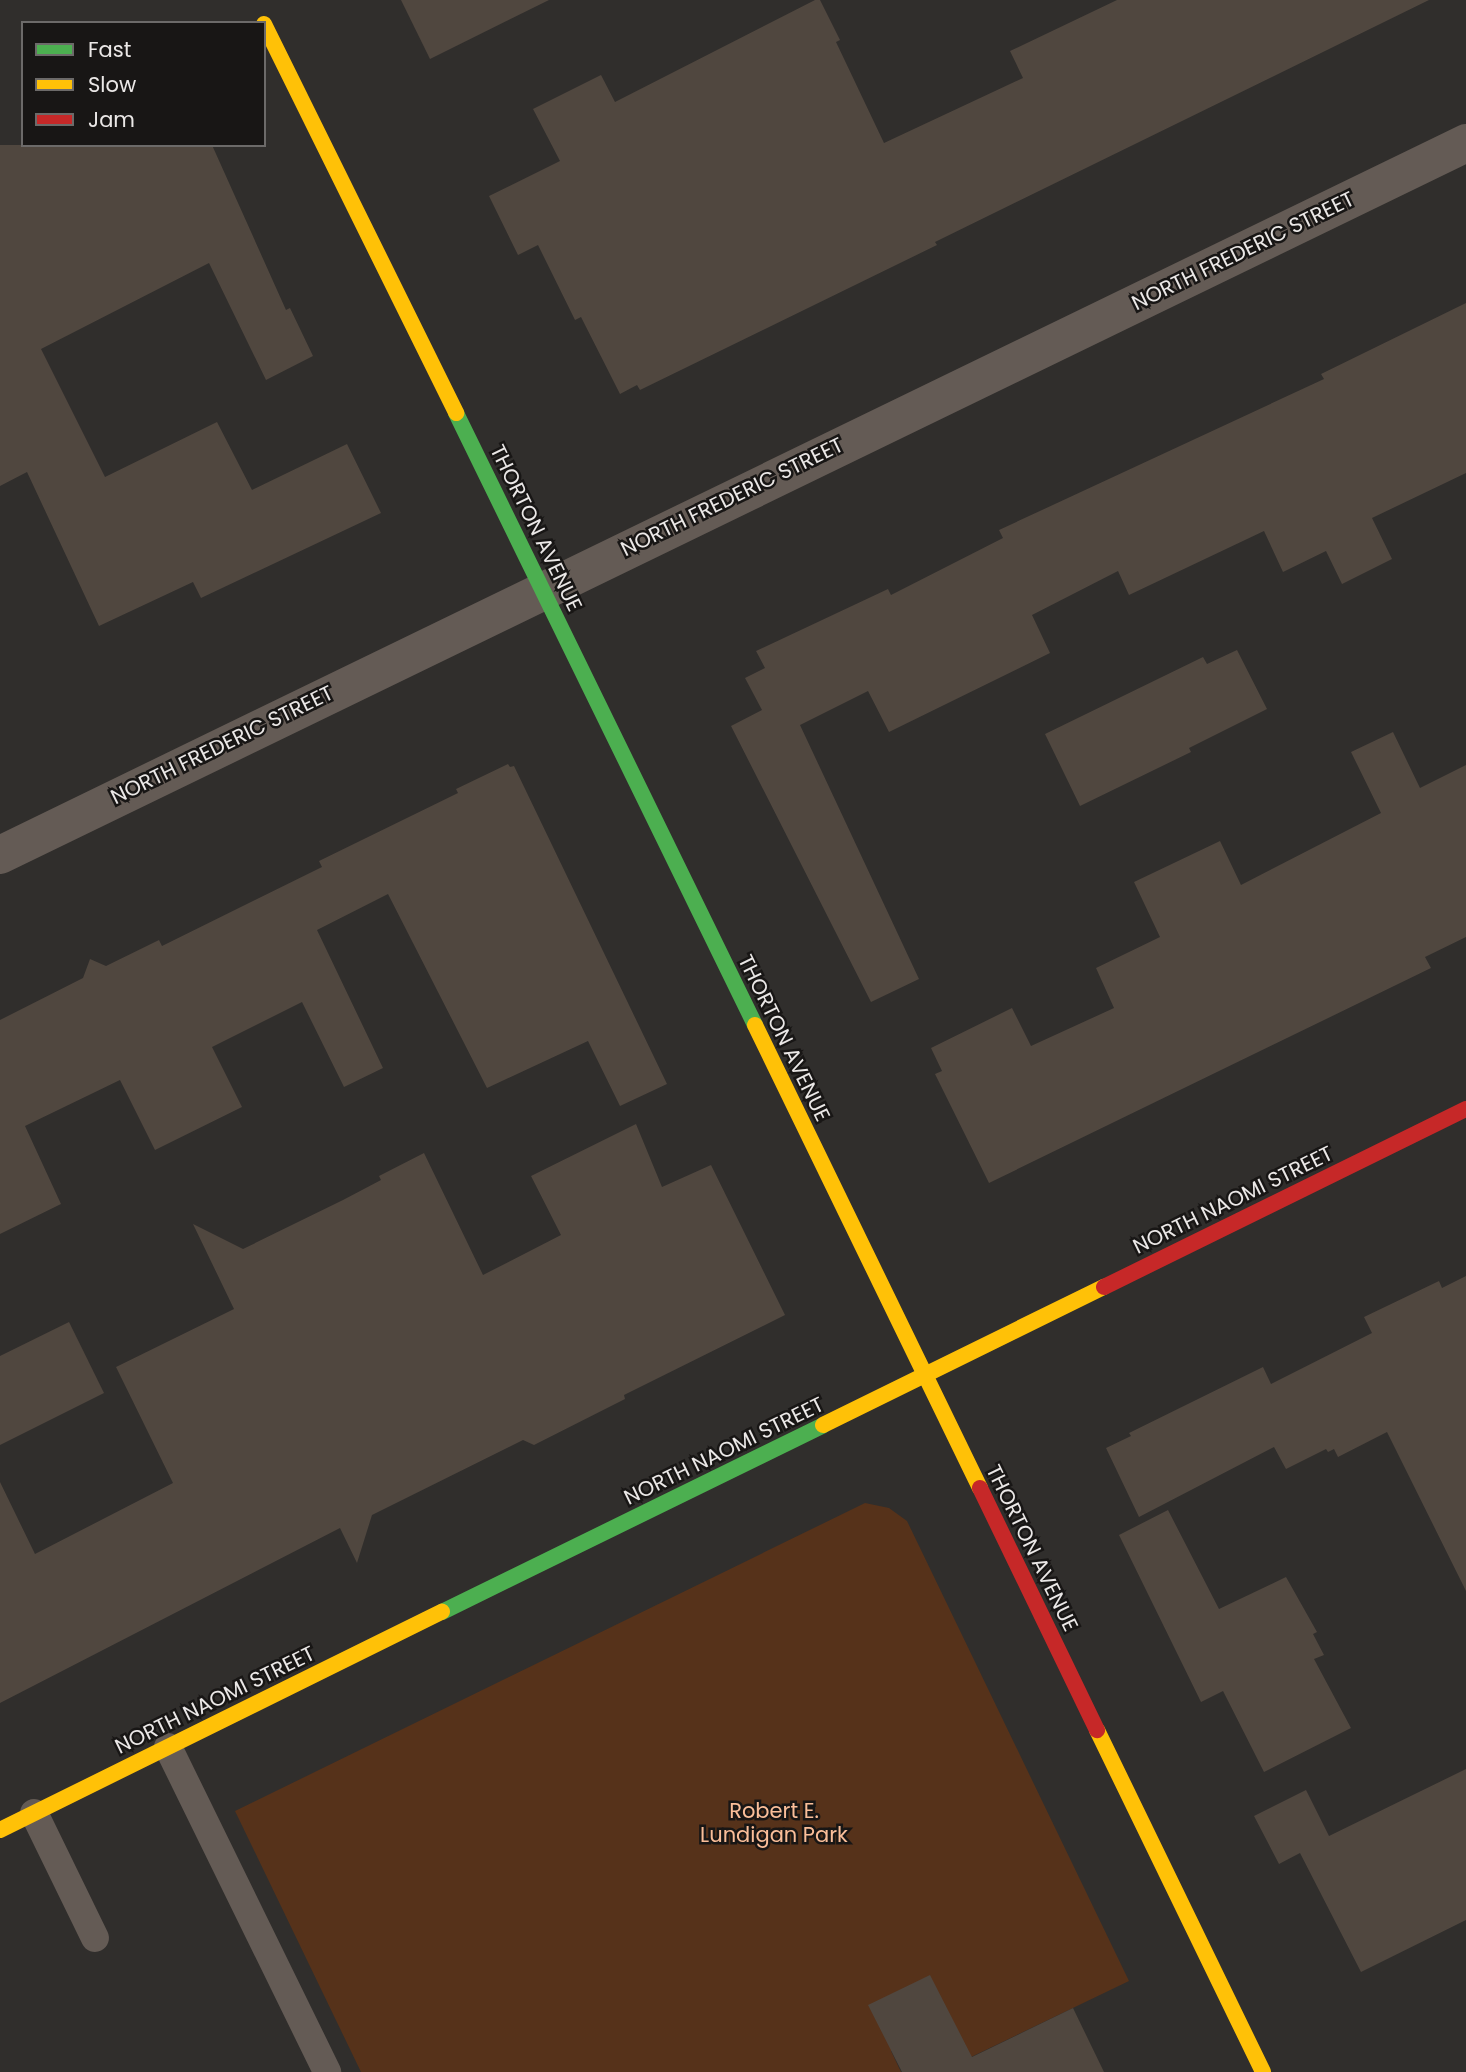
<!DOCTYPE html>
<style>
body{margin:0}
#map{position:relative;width:1466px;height:2072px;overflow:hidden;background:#302e2c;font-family:Poppins,sans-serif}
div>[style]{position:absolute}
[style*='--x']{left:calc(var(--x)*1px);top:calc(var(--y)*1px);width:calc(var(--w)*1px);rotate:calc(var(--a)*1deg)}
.green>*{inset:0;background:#56321a}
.building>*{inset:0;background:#50473f}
.lane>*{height:28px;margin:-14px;padding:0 14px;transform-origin:14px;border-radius:14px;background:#645b55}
.street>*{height:38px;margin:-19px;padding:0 19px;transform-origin:19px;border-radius:19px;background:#645b55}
.fast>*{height:16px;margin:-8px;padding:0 8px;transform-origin:8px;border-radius:8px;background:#4caf50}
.slow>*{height:16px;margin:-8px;padding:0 8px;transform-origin:8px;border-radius:8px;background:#ffc107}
.jam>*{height:16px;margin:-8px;padding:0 8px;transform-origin:8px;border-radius:8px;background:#c62828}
span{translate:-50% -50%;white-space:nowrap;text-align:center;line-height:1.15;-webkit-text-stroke:5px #181615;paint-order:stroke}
.street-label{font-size:21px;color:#ebe8e7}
.park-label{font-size:21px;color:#fabe99}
.legend{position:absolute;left:21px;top:21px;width:245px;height:126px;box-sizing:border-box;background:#181615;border:2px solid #6c6a69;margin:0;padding:9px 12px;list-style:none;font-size:21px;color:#ebe8e7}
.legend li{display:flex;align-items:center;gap:14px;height:35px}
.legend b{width:35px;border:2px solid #6c6a69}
</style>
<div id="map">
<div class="green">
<i style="clip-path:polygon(865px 1503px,889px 1508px,907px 1521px,1129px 1981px,971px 2057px,891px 2051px,901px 2072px,361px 2072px,235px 1811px)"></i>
</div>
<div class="building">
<i style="clip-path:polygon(401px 0,549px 0,430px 59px)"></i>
<i style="clip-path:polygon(815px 0,820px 0,840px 40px,836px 42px,884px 143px,1023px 78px,1010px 51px,1117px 0,1429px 0,935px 242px,937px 245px,640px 390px,637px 385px,620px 394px,581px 317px,575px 320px,538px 245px,518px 255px,489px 196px,560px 161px,533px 109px,601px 75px,615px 102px)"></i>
<i style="clip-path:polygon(0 145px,212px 145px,286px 310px,290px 308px,313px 356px,266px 380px,209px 263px,41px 349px,105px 477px,217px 422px,252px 490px,347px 444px,381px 513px,201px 598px,193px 582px,99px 626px,27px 472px,0 486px)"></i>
<i style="clip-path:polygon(1466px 303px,1466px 473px,1372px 518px,1392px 559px,1342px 584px,1326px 551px,1283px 572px,1264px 531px,1129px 595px,1118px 571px,1032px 615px,1050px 653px,889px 732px,868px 691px,800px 725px,919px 979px,871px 1002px,731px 726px,762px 710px,745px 678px,765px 668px,756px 651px,888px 589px,891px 595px,1003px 538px,999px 530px,1324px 379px,1321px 374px)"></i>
<i style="clip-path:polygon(1237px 650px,1267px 709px,1189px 748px,1191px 752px,1080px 806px,1045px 734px,1203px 657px,1207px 664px)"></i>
<i style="clip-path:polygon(1393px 732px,1420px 788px,1466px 765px,1466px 937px,1425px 957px,1431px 968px,989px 1183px,935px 1074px,942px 1071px,931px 1048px,1012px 1008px,1031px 1046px,1114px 1008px,1096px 968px,1160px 937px,1134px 882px,1220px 841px,1241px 885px,1381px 813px,1351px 752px)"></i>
<i style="clip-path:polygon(508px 764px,510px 767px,514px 766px,667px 1084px,620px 1106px,588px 1041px,487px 1088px,388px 894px,317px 930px,383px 1068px,344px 1087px,302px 1002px,212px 1047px,242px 1107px,155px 1150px,120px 1080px,25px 1126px,61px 1204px,0 1234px,0 1020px,83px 978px,90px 959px,106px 966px,159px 940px,162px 946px,322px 867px,319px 861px,458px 793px,456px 789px)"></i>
<i style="clip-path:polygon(636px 1124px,662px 1187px,711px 1165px,785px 1315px,624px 1395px,625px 1399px,534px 1445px,523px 1440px,372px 1515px,357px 1563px,340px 1528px,0 1703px,0 1482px,35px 1554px,173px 1483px,116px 1367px,234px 1309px,193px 1224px,243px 1249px,343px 1200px,381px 1180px,379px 1176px,424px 1153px,483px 1275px,561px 1235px,531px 1176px)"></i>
<i style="clip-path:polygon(1466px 1276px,1466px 1591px,1387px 1432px,1338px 1457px,1334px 1449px,1328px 1452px,1326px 1449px,1286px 1469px,1274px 1447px,1139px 1517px,1106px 1448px,1131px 1436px,1129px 1433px,1263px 1367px,1271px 1384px,1372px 1333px,1364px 1317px,1439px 1281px,1442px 1288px)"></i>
<i style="clip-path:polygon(69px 1322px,104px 1393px,0 1445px,0 1356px)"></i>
<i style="clip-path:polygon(1168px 1510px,1219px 1609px,1286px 1577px,1317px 1632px,1313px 1634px,1324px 1655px,1314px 1659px,1351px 1728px,1264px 1772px,1223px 1691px,1201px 1702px,1119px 1535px)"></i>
<i style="clip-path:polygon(1466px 1769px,1466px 1920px,1361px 1972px,1300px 1853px,1279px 1864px,1254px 1816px,1306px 1790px,1329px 1836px)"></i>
<i style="clip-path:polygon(930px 1975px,972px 2057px,1073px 2008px,1104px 2072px,902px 2072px,868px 2005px)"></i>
</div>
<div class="lane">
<i style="--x:168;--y:1747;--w:362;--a:63.9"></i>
<i style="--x:34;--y:1813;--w:139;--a:64"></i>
</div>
<div class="street">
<i style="--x:0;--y:855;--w:1630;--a:-25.9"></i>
</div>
<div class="fast">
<i style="--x:456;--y:413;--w:681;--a:63.96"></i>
<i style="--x:442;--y:1612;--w:424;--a:-26.1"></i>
</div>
<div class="slow">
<i style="--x:264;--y:24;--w:434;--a:63.7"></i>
<i style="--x:755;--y:1025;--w:515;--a:64.08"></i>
<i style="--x:823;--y:1425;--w:313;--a:-26.2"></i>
<i style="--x:1097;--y:1730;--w:380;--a:64.1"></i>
<i style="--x:0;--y:1830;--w:493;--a:-26.3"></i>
</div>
<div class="jam">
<i style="--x:1104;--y:1287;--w:403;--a:-26.2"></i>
<i style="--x:980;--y:1488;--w:269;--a:64.2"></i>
</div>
<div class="street-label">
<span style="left:1243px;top:251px;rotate:-26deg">NORTH FREDERIC STREET</span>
<span style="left:732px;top:497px;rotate:-26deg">NORTH FREDERIC STREET</span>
<span style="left:536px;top:528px;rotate:64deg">THORTON AVENUE</span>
<span style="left:222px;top:745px;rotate:-26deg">NORTH FREDERIC STREET</span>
<span style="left:784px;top:1038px;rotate:64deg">THORTON AVENUE</span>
<span style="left:1233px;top:1200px;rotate:-26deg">NORTH NAOMI STREET</span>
<span style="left:724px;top:1451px;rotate:-26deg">NORTH NAOMI STREET</span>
<span style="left:1032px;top:1548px;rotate:64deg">THORTON AVENUE</span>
<span style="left:215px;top:1700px;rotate:-26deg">NORTH NAOMI STREET</span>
</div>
<div class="park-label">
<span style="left:774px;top:1823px">Robert E.<br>Lundigan Park</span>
</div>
<ul class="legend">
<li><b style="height:9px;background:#4caf50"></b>Fast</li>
<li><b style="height:9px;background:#ffc107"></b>Slow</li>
<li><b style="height:9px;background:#c62828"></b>Jam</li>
</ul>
</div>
